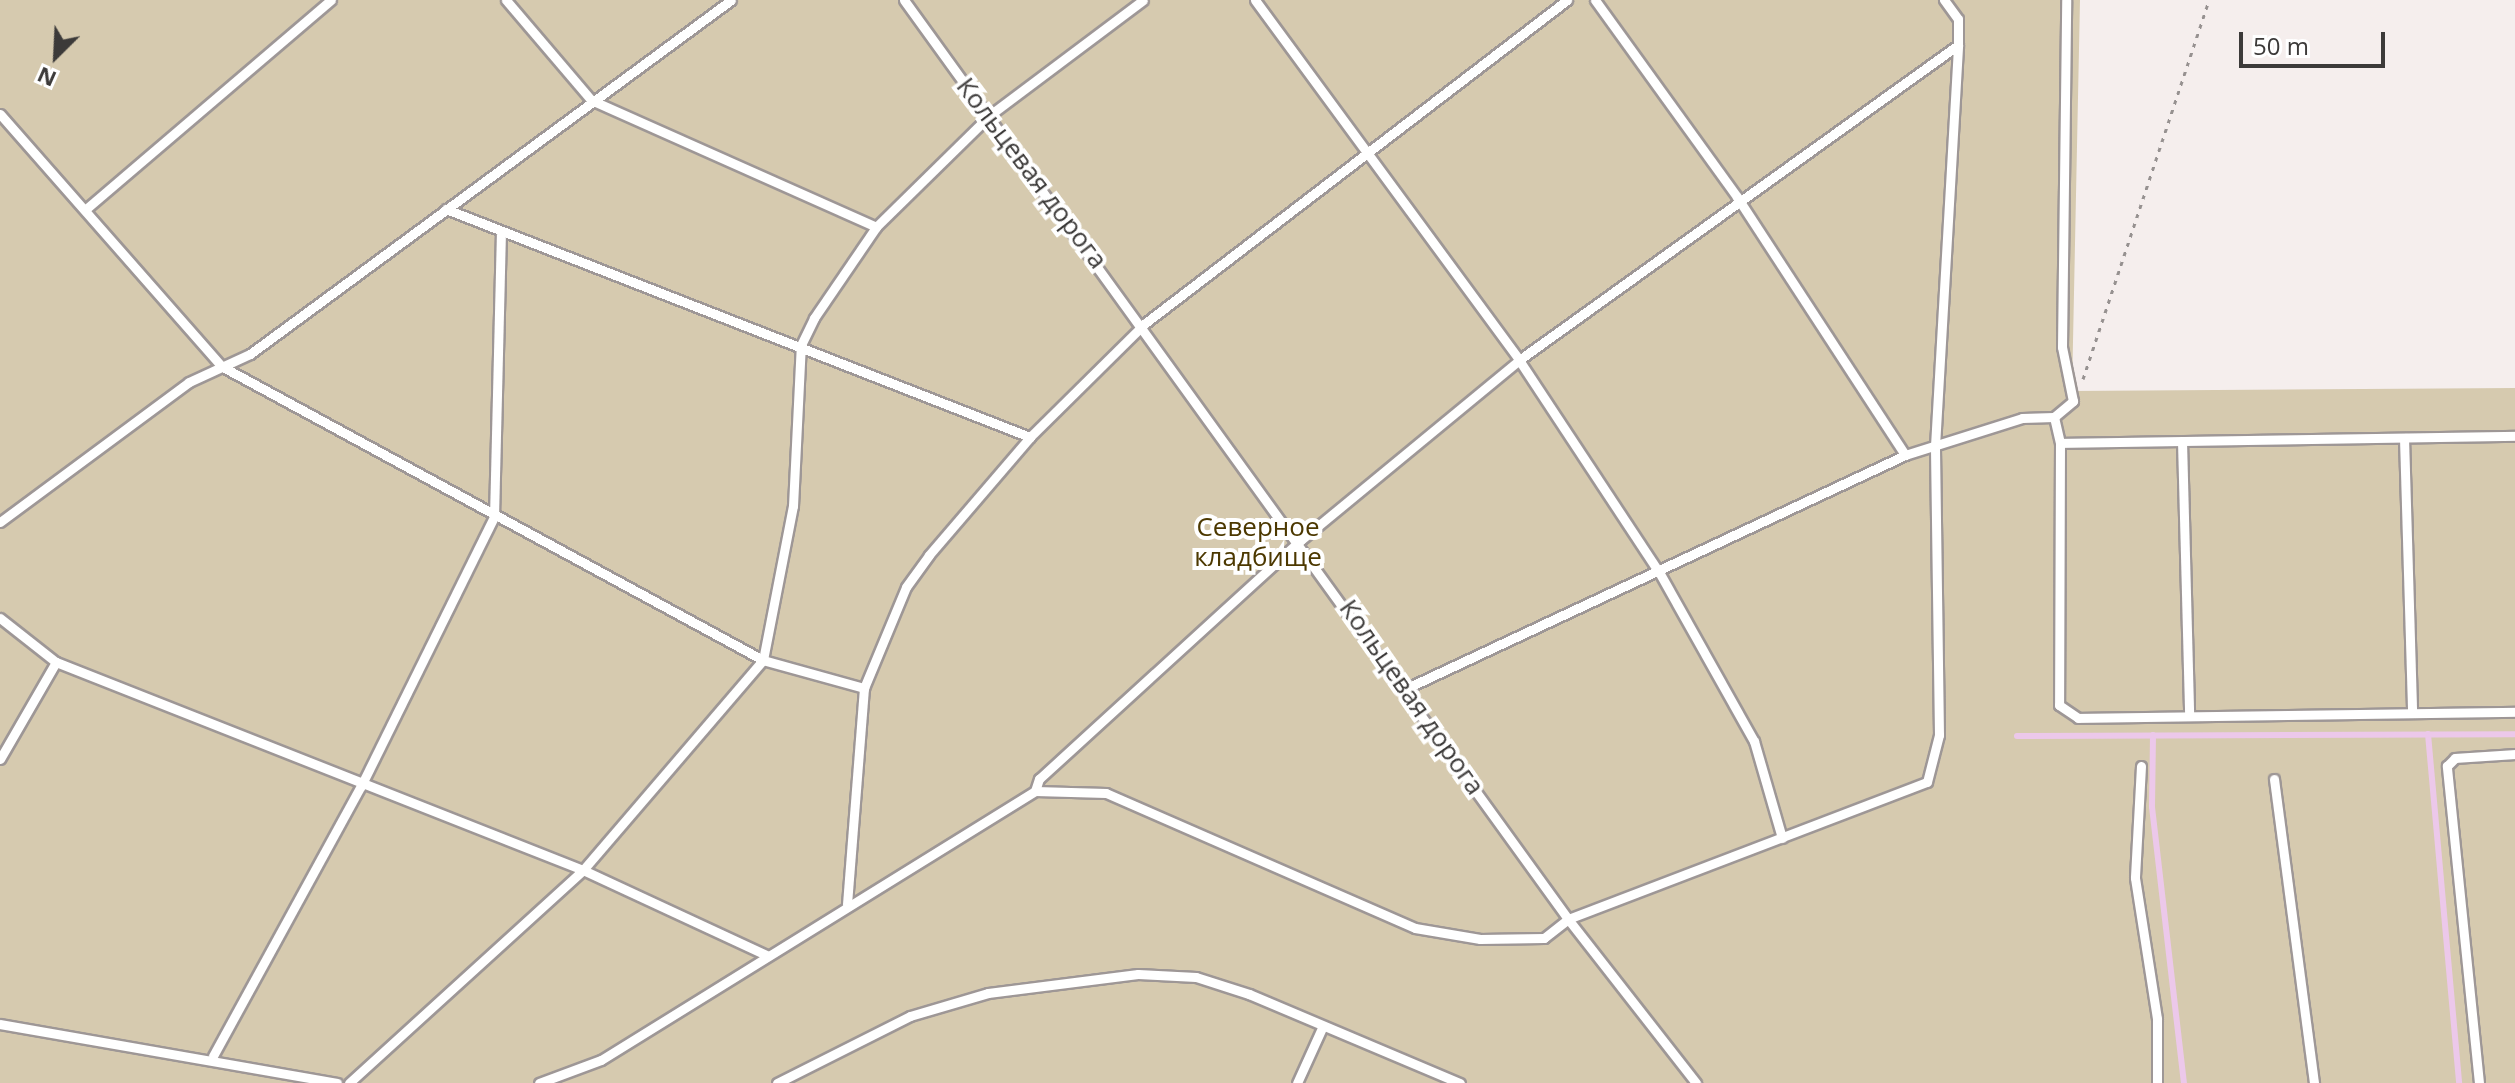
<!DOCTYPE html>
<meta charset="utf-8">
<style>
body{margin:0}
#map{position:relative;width:2515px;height:1083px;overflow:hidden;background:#f5eeed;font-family:"Open Sans",sans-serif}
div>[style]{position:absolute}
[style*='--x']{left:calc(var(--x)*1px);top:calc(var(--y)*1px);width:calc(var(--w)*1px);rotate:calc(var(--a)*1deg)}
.green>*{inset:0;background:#d6caaf}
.stream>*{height:6px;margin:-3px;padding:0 3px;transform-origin:3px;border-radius:3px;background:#ecc8ea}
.path>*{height:3px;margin-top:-1.5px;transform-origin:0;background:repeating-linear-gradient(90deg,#969190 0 4px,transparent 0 10px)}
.roads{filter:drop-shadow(2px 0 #9e9796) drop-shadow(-2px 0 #9e9796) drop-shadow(0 2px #9e9796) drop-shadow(0 -2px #9e9796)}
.service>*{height:9px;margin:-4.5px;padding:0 4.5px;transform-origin:4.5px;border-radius:4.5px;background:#fff}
span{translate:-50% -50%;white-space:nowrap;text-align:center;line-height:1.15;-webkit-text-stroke:8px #fff;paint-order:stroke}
.street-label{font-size:26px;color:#3c3a39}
.park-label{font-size:26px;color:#4c3800}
.north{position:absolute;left:16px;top:16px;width:80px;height:80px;-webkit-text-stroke:6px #fff;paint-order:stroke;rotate:204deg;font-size:22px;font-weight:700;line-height:32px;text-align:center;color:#3c3a39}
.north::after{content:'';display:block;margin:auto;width:28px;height:36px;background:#3c3a39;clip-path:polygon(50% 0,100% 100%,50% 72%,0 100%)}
.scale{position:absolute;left:2239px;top:32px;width:146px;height:36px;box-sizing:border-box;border:4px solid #3c3a39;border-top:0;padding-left:10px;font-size:24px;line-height:28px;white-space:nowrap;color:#3c3a39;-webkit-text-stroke:6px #fff;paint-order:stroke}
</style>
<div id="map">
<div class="green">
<i style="clip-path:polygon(0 0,2080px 0,2072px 391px,2515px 388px,2515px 1083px,0 1083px)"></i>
</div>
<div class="stream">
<i style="--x:2428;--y:734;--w:350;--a:84.9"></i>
<i style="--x:2153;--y:735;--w:72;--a:90.8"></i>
<i style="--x:2152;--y:807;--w:278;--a:83.4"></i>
<i style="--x:2017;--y:736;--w:498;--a:-0.2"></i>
</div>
<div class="path">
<i style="--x:2083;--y:379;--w:399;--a:-71.6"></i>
</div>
<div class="roads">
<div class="service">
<i style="--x:506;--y:0;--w:131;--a:49.6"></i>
<i style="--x:591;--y:100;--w:312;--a:24"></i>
<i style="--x:904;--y:0;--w:1134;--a:54.15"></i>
<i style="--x:1568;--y:919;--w:208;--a:52"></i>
<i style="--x:1255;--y:0;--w:446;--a:53.7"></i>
<i style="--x:1519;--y:360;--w:254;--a:56.6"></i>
<i style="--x:1659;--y:572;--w:194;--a:60.7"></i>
<i style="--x:1754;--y:741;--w:101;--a:73.9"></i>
<i style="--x:1595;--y:0;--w:243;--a:54.2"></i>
<i style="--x:1737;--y:197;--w:308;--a:56.9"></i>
<i style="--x:0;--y:114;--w:335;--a:48.7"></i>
<i style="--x:221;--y:366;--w:617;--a:28.48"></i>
<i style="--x:763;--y:660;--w:105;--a:15.5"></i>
<i style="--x:86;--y:209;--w:322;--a:-40.5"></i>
<i style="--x:446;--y:209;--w:627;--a:21.33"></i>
<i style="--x:2054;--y:417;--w:25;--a:-40"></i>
<i style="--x:2073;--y:401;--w:55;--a:-101.5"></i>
<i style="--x:2062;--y:347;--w:347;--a:-89.3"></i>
<i style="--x:2404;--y:438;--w:275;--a:88.3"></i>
<i style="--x:2182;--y:441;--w:274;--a:88.5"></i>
<i style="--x:2060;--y:443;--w:455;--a:-0.9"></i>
<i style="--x:0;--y:522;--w:235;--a:-36.5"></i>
<i style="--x:189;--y:382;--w:67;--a:-24.7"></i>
<i style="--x:250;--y:354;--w:597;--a:-36.35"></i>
<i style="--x:0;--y:618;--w:71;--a:38.2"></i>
<i style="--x:56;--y:662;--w:567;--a:21.54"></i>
<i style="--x:583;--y:870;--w:202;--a:24.9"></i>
<i style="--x:1407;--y:688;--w:550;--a:-25.07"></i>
<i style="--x:1905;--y:455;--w:123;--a:-17.5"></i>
<i style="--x:2022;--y:418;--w:32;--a:-2"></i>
<i style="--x:2054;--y:417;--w:27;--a:77"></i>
<i style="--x:2060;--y:443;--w:262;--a:90.2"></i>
<i style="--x:2059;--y:705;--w:23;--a:34"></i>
<i style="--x:2078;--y:718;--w:437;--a:-0.8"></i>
<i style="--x:0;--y:759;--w:112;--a:-60"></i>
<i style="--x:2141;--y:766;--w:112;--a:93.1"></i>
<i style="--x:2135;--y:878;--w:143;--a:81.1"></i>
<i style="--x:2157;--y:1019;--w:64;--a:90"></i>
<i style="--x:2274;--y:779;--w:307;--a:82.5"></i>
<i style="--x:1035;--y:791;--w:13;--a:-72"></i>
<i style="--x:1039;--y:779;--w:355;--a:-42.4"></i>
<i style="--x:1301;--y:540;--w:283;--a:-39.5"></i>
<i style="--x:1519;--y:360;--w:540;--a:-35.66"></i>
<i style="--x:847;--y:904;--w:217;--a:-85.5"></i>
<i style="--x:864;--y:688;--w:109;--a:-67.4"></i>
<i style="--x:906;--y:587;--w:39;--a:-54"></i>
<i style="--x:929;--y:555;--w:155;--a:-49.4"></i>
<i style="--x:1030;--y:437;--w:161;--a:-44.7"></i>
<i style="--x:1144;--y:324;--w:533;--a:-37.45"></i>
<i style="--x:0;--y:1024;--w:342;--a:9.9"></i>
<i style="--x:213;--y:1056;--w:308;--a:-61.3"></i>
<i style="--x:361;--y:786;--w:300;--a:-63.7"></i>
<i style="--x:494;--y:517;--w:282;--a:-88.6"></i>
<i style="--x:349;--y:1083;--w:316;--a:-42.3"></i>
<i style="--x:583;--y:870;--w:277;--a:-49.4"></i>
<i style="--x:763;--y:660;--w:157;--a:-79"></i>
<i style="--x:793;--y:506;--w:161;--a:-87.2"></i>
<i style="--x:801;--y:345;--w:30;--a:-64"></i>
<i style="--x:814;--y:318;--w:110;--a:-55.7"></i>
<i style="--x:876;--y:227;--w:160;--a:-44.5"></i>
<i style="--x:990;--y:115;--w:191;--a:-36.9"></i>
<i style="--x:539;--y:1083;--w:66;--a:-20.4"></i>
<i style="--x:601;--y:1060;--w:511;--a:-31.79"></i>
<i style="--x:1035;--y:791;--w:71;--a:1.6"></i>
<i style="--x:1106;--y:793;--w:337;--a:23.6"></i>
<i style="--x:1415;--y:928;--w:66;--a:9.6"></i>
<i style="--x:1480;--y:939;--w:64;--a:-0.9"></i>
<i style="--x:1544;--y:938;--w:31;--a:-38"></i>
<i style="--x:1568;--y:919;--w:384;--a:-20.9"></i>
<i style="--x:1927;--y:782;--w:49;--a:-75.7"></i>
<i style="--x:1939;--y:735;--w:289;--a:-90.8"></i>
<i style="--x:1935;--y:446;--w:402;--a:-86.7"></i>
<i style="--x:1958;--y:45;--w:26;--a:-90"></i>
<i style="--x:1958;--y:19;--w:24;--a:-126"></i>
<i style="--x:777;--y:1083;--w:149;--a:-26.7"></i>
<i style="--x:910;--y:1016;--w:81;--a:-16.4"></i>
<i style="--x:988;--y:993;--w:151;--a:-7.2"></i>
<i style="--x:1138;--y:974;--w:58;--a:3"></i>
<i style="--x:1196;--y:977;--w:56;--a:17.8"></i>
<i style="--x:1249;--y:994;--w:229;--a:22.9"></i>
<i style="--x:1297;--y:1083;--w:60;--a:-65.6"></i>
<i style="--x:2479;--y:1083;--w:319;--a:-95.8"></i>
<i style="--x:2447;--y:766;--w:11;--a:-45"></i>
<i style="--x:2455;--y:758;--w:60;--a:-3.8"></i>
</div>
</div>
<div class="street-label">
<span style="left:1032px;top:173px;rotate:53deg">Кольцевая дорога</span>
<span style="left:1412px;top:697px;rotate:55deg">Кольцевая дорога</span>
</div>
<div class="park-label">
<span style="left:1258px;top:542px">Северное<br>кладбище</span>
</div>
<div class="north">N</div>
<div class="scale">50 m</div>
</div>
